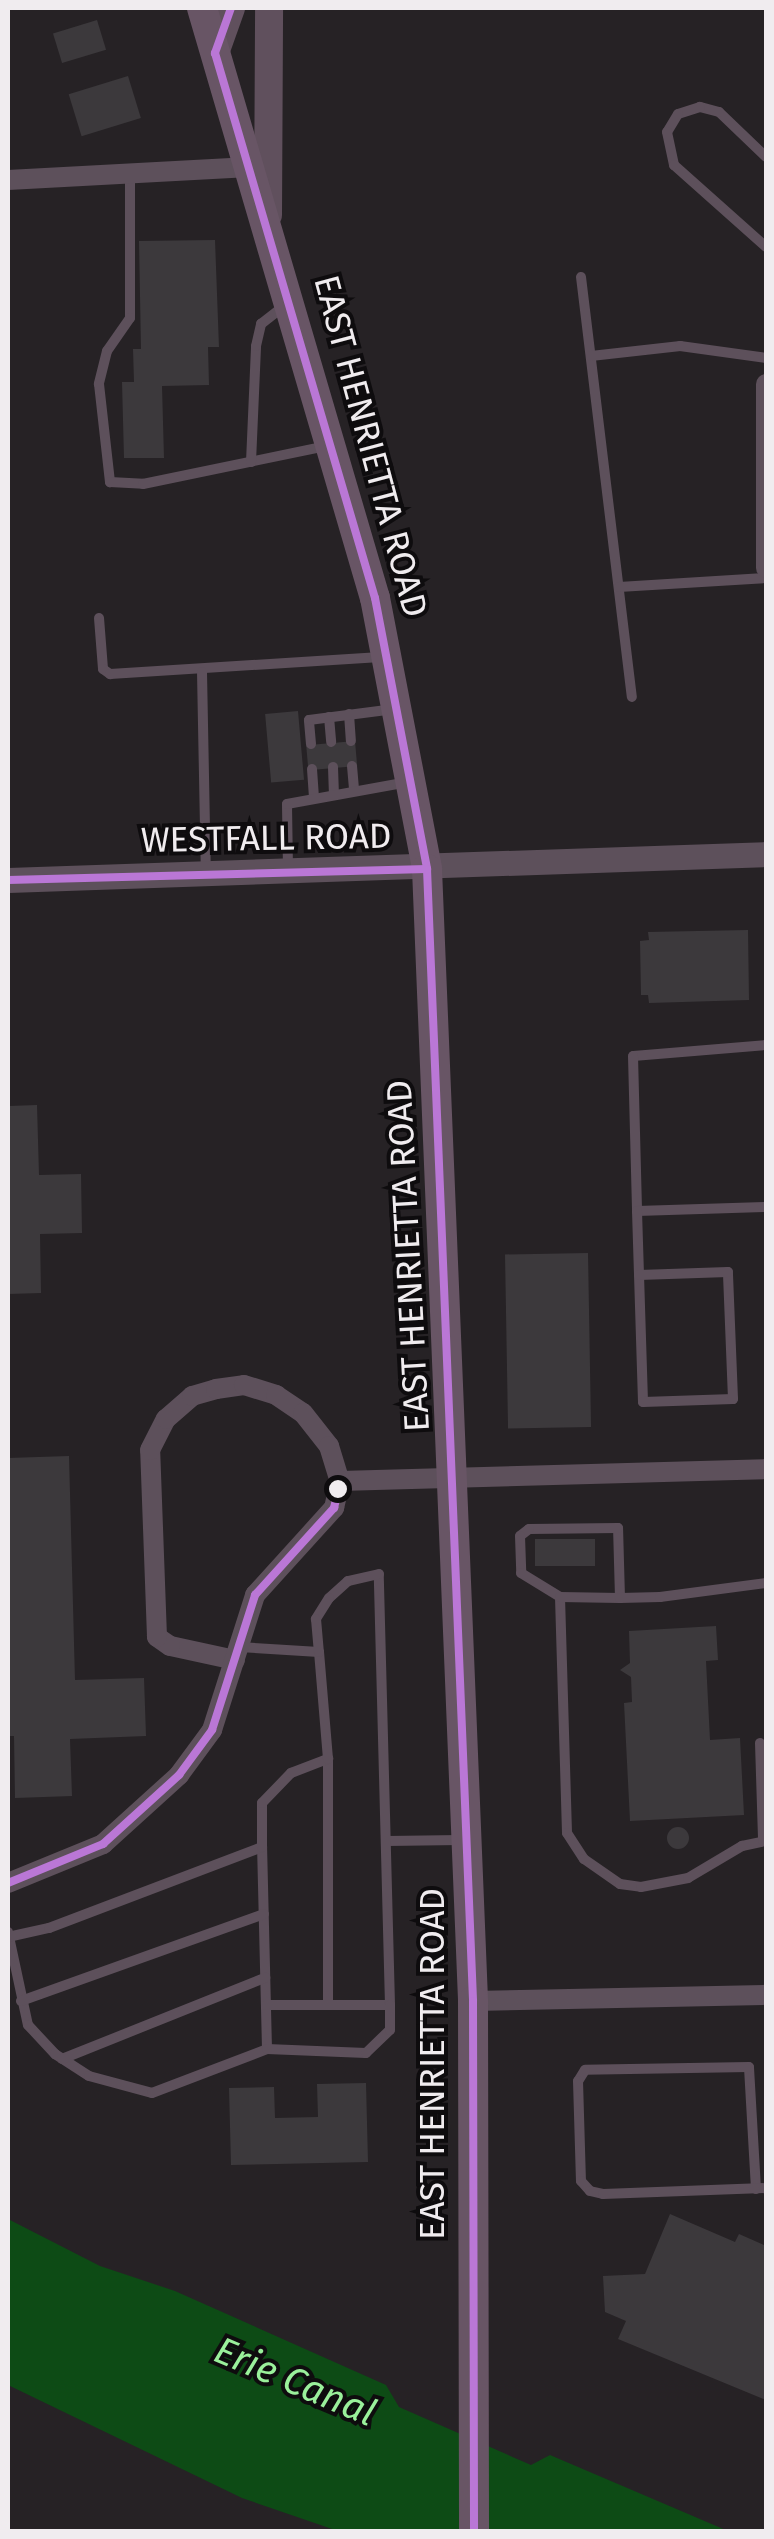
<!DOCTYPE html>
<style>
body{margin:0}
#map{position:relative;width:774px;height:2539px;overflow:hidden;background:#262225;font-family:"Fira Sans",sans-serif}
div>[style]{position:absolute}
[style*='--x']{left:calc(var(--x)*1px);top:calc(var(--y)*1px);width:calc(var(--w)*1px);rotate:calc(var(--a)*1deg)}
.water>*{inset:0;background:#0d4b15}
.building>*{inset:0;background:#3c393c;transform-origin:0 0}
.round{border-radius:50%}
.service>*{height:10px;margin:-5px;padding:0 5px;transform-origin:5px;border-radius:5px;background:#5d505b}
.minor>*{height:20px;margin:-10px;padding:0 10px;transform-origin:10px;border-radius:10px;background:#5d505b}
.tertiary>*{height:25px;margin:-12.5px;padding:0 12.5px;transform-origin:12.5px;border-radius:12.5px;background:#5d505b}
.secondary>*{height:28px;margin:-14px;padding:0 14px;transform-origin:14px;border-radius:14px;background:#60505d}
.primary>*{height:30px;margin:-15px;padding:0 15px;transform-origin:15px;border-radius:15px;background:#685565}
.bus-1>*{height:8px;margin:-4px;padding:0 4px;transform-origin:4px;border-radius:4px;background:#ba77d6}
.dots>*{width:28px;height:28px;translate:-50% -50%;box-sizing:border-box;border:5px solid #0e0c0e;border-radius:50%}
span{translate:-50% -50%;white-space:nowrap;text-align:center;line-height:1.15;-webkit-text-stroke:8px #0e0c0e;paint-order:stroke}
.street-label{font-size:35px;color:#f0ecef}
.water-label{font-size:38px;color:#9af09b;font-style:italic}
.frame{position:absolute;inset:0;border:10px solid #f0ecef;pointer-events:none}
</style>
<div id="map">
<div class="water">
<i style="clip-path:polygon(8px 2219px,100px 2266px,175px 2291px,386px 2385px,399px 2407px,531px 2465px,550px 2455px,728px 2531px,338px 2531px,242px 2498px,8px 2385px)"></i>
</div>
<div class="building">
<i style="left:97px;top:20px;width:31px;height:46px;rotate:73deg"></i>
<i style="left:128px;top:76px;width:44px;height:62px;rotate:73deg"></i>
<i style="clip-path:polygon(215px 240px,219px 347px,208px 347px,209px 385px,162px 386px,164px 458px,124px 458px,122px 382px,134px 382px,133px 349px,141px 349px,139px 241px)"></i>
<i style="left:298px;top:711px;width:69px;height:33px;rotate:85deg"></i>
<i style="left:355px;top:741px;width:25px;height:49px;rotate:85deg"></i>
<i style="clip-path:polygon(748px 930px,749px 1000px,649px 1003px,648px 995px,641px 995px,640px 941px,649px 940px,648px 932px)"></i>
<i style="clip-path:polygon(37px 1105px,39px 1175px,81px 1174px,82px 1233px,40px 1234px,41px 1293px,8px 1294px,9px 1106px)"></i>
<i style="left:588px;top:1253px;width:174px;height:83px;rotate:89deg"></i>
<i style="clip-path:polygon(69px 1456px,75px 1680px,144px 1678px,146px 1736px,70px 1739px,72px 1796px,15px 1798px,14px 1736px,8px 1736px,8px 1458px)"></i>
<i style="left:535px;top:1539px;width:60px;height:27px"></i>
<i style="clip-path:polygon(716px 1626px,718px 1660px,706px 1661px,710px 1740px,740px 1738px,744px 1815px,630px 1821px,624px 1703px,632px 1702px,631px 1677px,620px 1670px,630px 1663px,629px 1631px)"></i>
<i class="round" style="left:667px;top:1827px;width:22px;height:22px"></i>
<i style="clip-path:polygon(366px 2083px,368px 2162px,231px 2165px,229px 2088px,274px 2087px,275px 2118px,318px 2117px,317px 2084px)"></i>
<i style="clip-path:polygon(670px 2214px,735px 2242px,739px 2234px,766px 2246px,766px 2400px,618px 2339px,626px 2321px,605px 2312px,603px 2276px,645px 2274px)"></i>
</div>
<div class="service">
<i style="--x:766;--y:157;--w:65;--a:-136.2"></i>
<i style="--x:719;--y:112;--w:20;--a:-165"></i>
<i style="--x:700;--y:107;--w:23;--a:162"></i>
<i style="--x:678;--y:114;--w:21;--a:121"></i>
<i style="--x:667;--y:132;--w:34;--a:78"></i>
<i style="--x:674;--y:165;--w:123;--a:41.7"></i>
<i style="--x:130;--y:174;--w:144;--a:90"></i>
<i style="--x:130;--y:318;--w:40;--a:124.9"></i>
<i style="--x:107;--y:351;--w:34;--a:104"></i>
<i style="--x:99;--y:384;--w:99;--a:83.6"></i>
<i style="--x:110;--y:482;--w:33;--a:3"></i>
<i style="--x:143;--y:484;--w:188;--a:-11.7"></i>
<i style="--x:581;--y:277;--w:423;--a:83.1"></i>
<i style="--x:591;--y:356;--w:90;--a:-6.4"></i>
<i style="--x:680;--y:346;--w:87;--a:7.9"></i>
<i style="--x:251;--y:462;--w:116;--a:-87.5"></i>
<i style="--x:256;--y:346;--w:23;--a:-77"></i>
<i style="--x:261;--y:324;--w:28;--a:-38"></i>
<i style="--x:619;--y:587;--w:147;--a:-3.5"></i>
<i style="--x:99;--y:618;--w:51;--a:85.5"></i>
<i style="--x:103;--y:669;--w:9;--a:36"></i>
<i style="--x:110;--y:674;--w:275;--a:-3.6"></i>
<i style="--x:202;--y:672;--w:200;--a:88.9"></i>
<i style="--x:349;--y:714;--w:27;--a:86"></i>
<i style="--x:329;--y:717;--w:25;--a:85"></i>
<i style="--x:311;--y:744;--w:24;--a:-95"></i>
<i style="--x:309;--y:720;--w:86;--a:-7.4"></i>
<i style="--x:352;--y:766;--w:25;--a:85"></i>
<i style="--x:333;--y:767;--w:28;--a:88"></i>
<i style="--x:312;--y:769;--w:29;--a:86"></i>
<i style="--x:288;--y:869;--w:65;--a:-90.9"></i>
<i style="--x:287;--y:804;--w:123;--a:-10.3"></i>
<i style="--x:766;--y:1045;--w:133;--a:175.3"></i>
<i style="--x:633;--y:1056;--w:155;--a:88.5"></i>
<i style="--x:637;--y:1211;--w:129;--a:-1.8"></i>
<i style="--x:637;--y:1211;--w:191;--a:88.2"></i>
<i style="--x:643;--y:1402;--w:90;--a:-1.9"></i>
<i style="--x:733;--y:1399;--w:127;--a:-92.3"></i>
<i style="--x:728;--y:1272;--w:89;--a:178.1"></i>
<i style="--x:560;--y:1597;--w:236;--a:88.3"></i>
<i style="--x:567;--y:1833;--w:31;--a:57"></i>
<i style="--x:584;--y:1859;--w:44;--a:34.8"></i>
<i style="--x:620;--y:1884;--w:21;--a:8"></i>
<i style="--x:641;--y:1887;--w:48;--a:-10.8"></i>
<i style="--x:688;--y:1878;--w:63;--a:-30.7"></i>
<i style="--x:742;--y:1846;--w:25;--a:-12"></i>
<i style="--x:620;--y:1598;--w:70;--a:-91.6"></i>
<i style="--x:618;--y:1528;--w:89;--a:179.4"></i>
<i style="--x:529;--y:1529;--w:11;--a:142"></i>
<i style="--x:520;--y:1536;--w:37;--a:88"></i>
<i style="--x:521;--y:1573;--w:46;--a:31.6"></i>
<i style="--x:560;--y:1597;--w:60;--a:1"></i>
<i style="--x:620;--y:1598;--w:40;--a:-1.4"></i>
<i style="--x:660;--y:1597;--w:107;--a:-7.5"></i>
<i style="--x:760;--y:1743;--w:98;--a:88.2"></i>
<i style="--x:328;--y:1759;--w:246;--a:90"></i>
<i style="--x:387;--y:1841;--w:73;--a:-0.8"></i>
<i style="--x:8;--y:1932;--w:95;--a:77.9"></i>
<i style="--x:28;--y:2025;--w:40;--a:47"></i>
<i style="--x:55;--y:2054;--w:40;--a:32.9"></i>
<i style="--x:89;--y:2076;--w:65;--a:15.1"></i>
<i style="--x:152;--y:2093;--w:123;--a:-20.9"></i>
<i style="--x:267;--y:2049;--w:202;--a:-91.4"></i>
<i style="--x:8;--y:1937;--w:42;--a:-12.4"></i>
<i style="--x:49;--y:1928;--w:228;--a:-20.8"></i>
<i style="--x:262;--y:1847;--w:44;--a:-90"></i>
<i style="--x:262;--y:1803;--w:42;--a:-46"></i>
<i style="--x:291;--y:1773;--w:40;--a:-21"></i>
<i style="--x:328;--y:1759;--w:107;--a:-94.8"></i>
<i style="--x:319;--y:1652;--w:80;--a:-176.4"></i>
<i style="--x:21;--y:2001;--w:258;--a:-19.7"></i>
<i style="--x:266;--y:2005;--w:124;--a:0"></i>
<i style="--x:390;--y:2005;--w:431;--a:-91.5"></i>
<i style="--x:379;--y:1574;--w:32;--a:167"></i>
<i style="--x:348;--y:1581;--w:25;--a:138"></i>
<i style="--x:329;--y:1598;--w:25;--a:122"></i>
<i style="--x:316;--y:1619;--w:33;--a:85"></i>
<i style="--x:267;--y:2049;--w:99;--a:2.3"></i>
<i style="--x:366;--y:2053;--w:33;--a:-44"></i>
<i style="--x:390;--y:2030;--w:25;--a:-90"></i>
<i style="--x:62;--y:2059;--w:219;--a:-21.8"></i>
<i style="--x:756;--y:2189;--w:122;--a:-93.3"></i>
<i style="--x:749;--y:2067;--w:164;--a:179"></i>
<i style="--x:585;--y:2070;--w:13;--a:122"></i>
<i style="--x:578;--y:2081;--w:100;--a:88.3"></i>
<i style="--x:581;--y:2181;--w:13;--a:48"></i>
<i style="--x:590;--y:2191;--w:13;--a:13"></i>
<i style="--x:603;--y:2194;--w:163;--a:-2.1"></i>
</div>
<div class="minor">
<i style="--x:8;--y:180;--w:242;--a:-3.1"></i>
<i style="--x:766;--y:384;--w:184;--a:90"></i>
<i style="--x:340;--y:1481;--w:426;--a:-1.6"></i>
<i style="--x:235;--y:1660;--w:66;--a:-167.8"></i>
<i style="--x:170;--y:1646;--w:16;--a:-145"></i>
<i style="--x:157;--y:1637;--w:187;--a:-92.1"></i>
<i style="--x:150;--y:1450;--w:35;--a:-63"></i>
<i style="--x:166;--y:1419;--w:35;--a:-41"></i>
<i style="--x:192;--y:1396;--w:25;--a:-16"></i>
<i style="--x:216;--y:1389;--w:28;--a:-8"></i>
<i style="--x:244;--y:1385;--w:34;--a:17"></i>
<i style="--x:276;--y:1395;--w:32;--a:34"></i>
<i style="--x:303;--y:1413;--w:42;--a:51.8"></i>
<i style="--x:329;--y:1446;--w:37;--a:73"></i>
<i style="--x:8;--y:1883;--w:103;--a:-22.3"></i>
<i style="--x:103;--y:1844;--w:103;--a:-42.2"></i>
<i style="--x:179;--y:1775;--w:56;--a:-53.7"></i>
<i style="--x:212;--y:1730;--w:142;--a:-72.3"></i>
<i style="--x:255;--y:1595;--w:118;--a:-47.8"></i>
<i style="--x:334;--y:1508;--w:28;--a:-77"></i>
<i style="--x:473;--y:2001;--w:293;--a:-1.2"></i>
</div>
<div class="tertiary">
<i style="--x:8;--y:880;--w:758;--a:-1.96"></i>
</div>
<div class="secondary">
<i style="--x:215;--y:53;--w:48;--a:-70.4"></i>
<i style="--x:268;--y:215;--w:207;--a:-89.7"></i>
</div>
<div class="primary">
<i style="--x:202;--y:8;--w:615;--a:73.66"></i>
<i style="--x:375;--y:598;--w:276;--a:79.1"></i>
<i style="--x:427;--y:869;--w:1133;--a:87.67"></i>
<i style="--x:473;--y:2001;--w:531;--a:89.89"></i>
</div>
<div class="bus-1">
<i style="--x:231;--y:8;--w:48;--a:109.6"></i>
<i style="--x:215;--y:53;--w:568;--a:73.64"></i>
<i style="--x:375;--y:598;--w:276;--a:79.1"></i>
<i style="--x:427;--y:869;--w:1133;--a:87.67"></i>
<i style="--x:473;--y:2001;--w:531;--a:89.89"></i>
<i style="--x:8;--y:880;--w:419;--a:-1.5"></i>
<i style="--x:8;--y:1883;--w:103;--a:-22.3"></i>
<i style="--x:103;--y:1844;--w:103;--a:-42.2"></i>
<i style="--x:179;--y:1775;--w:56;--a:-53.7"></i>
<i style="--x:212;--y:1730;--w:142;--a:-72.3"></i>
<i style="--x:255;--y:1595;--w:118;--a:-47.8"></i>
<i style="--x:334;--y:1508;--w:28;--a:-77"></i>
</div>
<div class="dots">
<i style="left:338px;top:1489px;background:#f0ecef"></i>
</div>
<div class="street-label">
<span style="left:371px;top:446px;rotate:75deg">EAST HENRIETTA ROAD</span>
<span style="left:266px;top:838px;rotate:-1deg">WESTFALL ROAD</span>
<span style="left:408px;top:1256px;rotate:-93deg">EAST HENRIETTA ROAD</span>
<span style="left:432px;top:2064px;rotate:-90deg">EAST HENRIETTA ROAD</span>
</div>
<div class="water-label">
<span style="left:295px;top:2382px;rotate:23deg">Erie Canal</span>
</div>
<div class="frame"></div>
</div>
